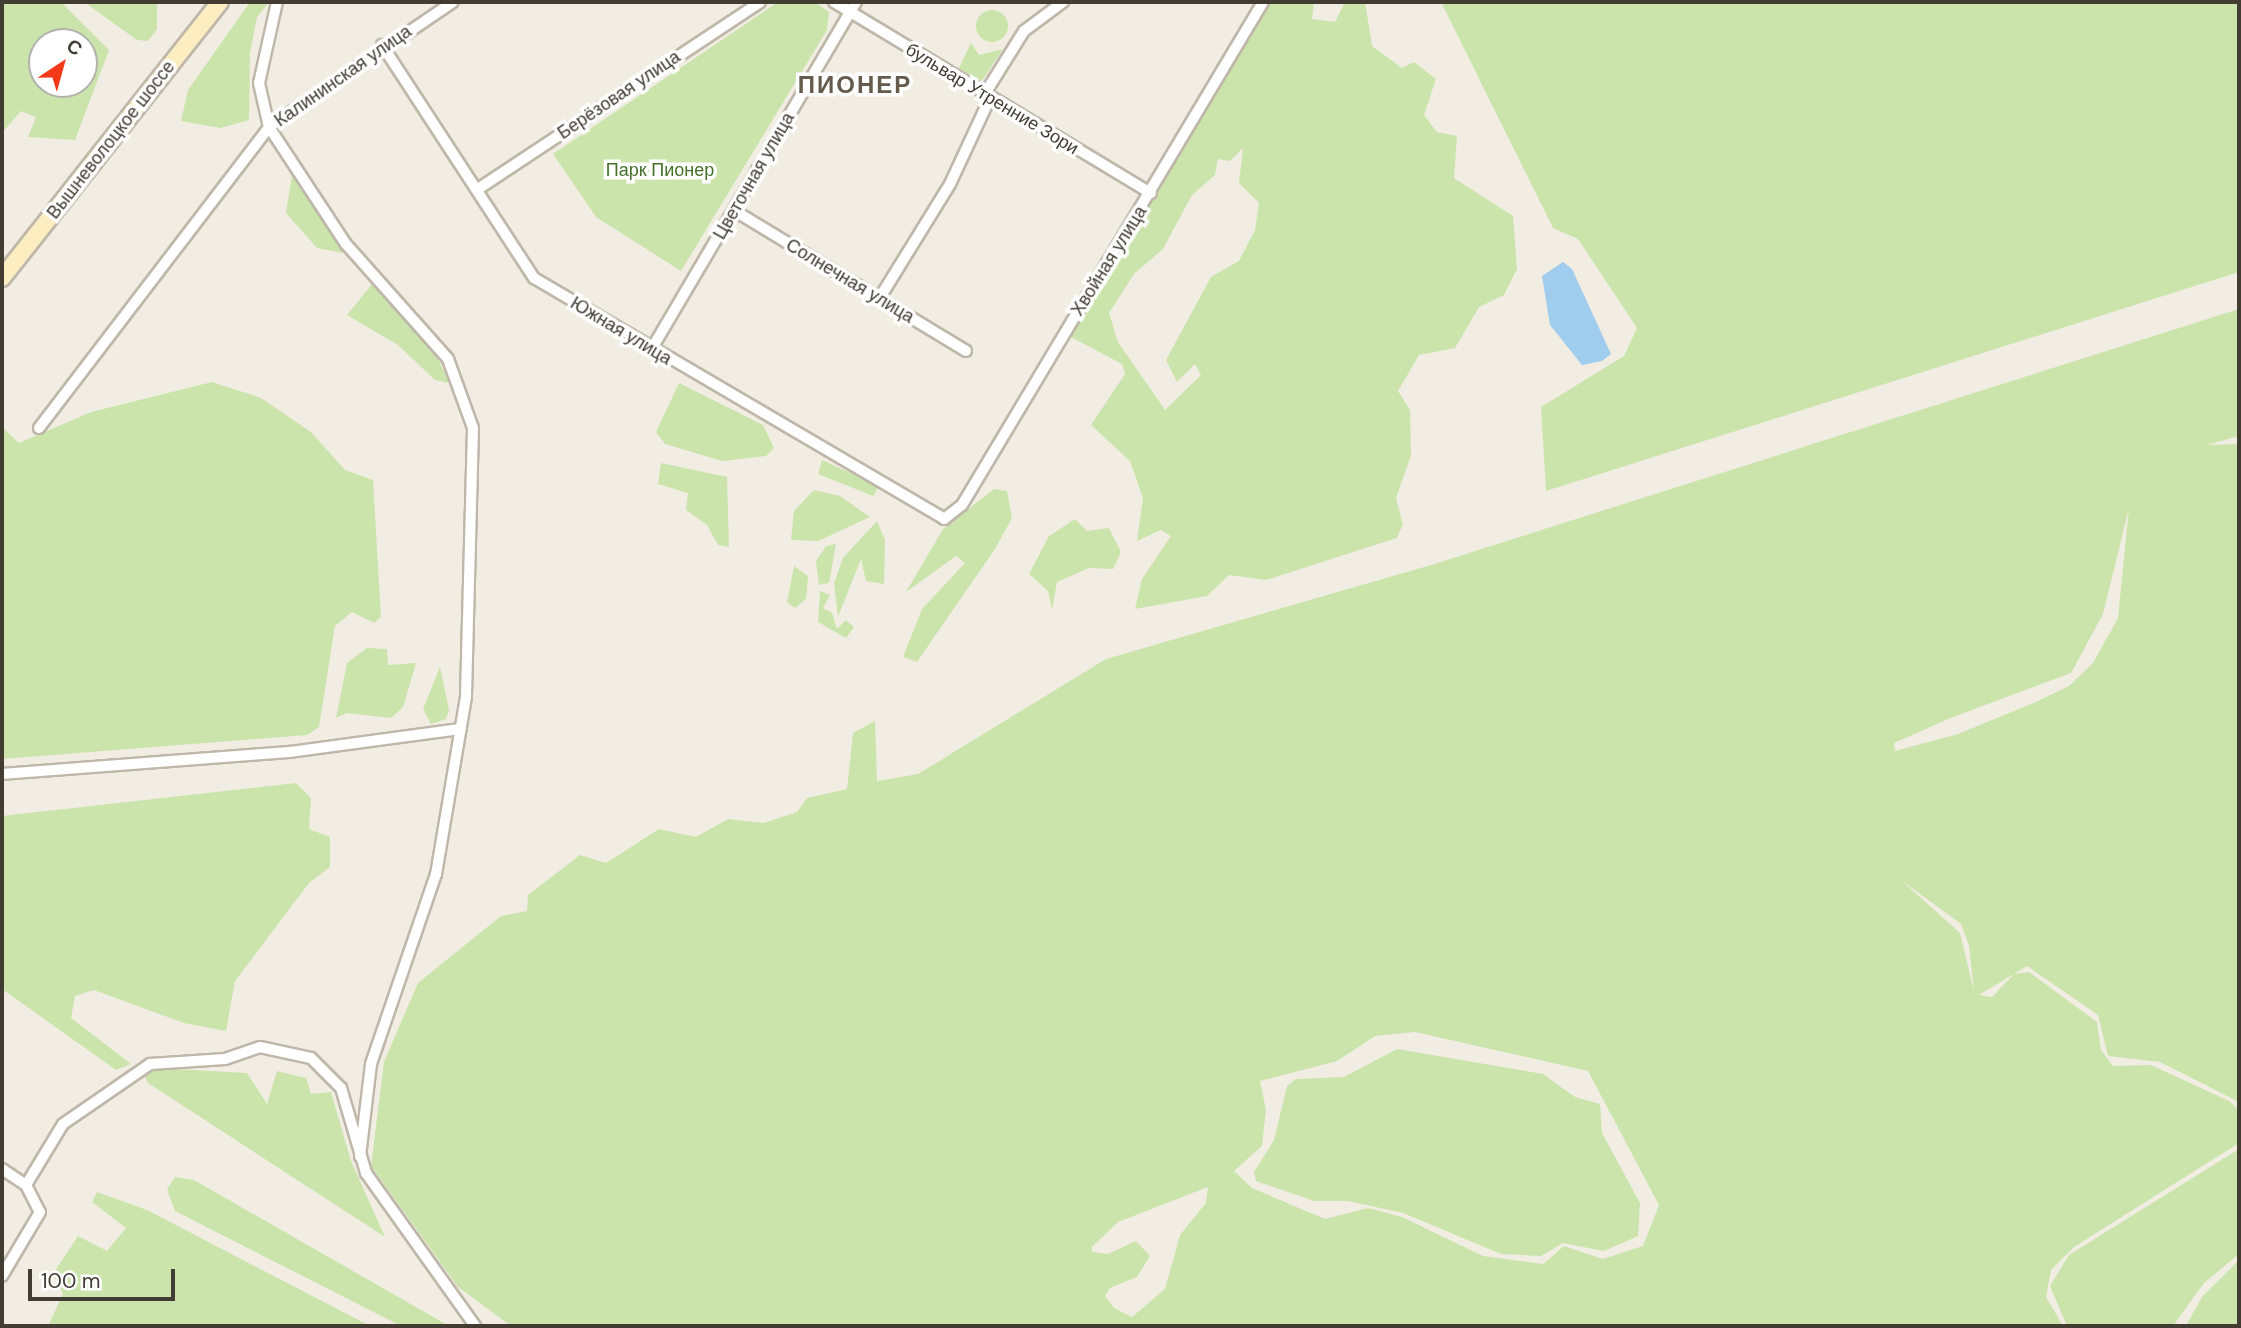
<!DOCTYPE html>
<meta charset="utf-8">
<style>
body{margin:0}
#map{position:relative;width:2241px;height:1328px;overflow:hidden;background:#f1ede3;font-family:"DM Sans",sans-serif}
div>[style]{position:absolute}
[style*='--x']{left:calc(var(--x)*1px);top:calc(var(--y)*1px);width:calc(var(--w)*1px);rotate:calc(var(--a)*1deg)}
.green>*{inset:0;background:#cbe4ac}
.round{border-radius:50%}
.water>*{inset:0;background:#a0cded}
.roads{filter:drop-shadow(2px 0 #bfb7a9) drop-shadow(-2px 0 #bfb7a9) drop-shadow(0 2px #bfb7a9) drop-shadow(0 -2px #bfb7a9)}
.minor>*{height:10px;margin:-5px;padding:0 5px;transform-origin:5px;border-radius:5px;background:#fff}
.secondary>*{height:16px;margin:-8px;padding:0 8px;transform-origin:8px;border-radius:8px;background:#fceec1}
span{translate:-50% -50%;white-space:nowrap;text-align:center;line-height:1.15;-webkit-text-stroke:7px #fff;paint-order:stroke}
.street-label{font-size:18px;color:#423c33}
.park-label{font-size:18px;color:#447129}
.district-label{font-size:24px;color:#655a4b;font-weight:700;letter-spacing:2px}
.frame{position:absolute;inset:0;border:4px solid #423c33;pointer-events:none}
.north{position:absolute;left:28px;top:28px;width:70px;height:70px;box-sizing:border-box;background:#fff;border:2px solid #b3b1ad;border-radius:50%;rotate:36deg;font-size:19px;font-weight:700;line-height:28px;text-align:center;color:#423c33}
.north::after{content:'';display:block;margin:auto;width:24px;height:32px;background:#f33918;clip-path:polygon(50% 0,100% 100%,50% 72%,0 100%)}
.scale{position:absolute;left:28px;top:1269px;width:147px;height:32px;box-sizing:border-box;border:4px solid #423c33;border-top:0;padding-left:9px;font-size:21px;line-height:24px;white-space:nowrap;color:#423c33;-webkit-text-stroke:5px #fff;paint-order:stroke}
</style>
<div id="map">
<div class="green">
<i style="clip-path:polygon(evenodd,2px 2px,61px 2px,109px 50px,75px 140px,28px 137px,36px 117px,21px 111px,2px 133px,2px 2px,42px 42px,84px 42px,84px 84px,42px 84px,42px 42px)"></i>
<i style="clip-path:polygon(84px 2px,157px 2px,157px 29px,148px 41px,137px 40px)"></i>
<i style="clip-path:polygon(250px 2px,269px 2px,257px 17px,250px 53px,249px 120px,220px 128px,181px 121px,188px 90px)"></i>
<i style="clip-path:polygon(778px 2px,815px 2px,829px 12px,827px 30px,681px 271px,596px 217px,553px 154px)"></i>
<i style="clip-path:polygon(evenodd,1270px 2px,1314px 2px,1312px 19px,1335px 22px,1345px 2px,1365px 2px,1372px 46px,1402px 68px,1414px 62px,1436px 79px,1424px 115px,1437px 132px,1457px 136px,1454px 178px,1513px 216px,1517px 269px,1504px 295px,1479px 307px,1455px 348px,1419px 355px,1398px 391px,1410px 410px,1411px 455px,1396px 498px,1403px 524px,1397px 538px,1266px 580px,1229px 575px,1207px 596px,1135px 609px,1142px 579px,1171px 536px,1161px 530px,1137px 541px,1143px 498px,1130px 461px,1091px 425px,1125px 374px,1122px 364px,1071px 337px,1270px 2px,1243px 148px,1239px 183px,1259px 203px,1255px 230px,1239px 261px,1211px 277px,1166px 360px,1177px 382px,1195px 364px,1201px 375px,1165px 410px,1118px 342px,1109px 313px,1134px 274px,1163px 249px,1192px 195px,1215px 175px,1218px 159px,1230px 161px,1243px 148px)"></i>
<i style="clip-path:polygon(1441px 2px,2239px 2px,2239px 272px,1546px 491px,1541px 407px,1624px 356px,1637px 328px,1578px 239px,1553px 228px)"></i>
<i class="round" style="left:976px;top:10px;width:32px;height:32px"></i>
<i style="clip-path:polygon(971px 43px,979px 55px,1003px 49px,981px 82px,959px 68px)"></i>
<i style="clip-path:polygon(292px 175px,322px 207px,343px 253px,317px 248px,286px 213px)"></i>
<i style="clip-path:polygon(373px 283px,423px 330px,450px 383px,435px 380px,398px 345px,347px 315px)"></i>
<i style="clip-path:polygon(evenodd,2239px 309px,2239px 436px,2207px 445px,2239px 444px,2239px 1102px,2160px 1062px,2108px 1056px,2098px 1015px,2027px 966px,1979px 995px,1992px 997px,2014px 974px,2029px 972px,2097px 1022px,2101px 1050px,2113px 1066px,2151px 1065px,2229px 1101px,2239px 1110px,2239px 1143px,2074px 1247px,2051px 1270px,2046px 1297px,2063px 1326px,511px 1326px,458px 1287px,371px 1166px,384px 1062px,418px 983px,501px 916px,527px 911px,528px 895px,580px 855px,606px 863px,659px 829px,696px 837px,728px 819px,764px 823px,797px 812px,807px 798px,847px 789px,853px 733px,875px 721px,877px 781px,918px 774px,1106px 659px,1431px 565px,2239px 309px,2129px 508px,2118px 618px,2093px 663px,2069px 686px,2038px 701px,1958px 734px,1895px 751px,1894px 743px,1953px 717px,2071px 673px,2103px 614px,2129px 508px,2239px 309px,1901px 880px,1961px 924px,1969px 946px,1974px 991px,1960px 933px,1901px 880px,2239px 309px,1415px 1032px,1588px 1071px,1659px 1205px,1643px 1246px,1603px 1259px,1564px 1246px,1543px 1264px,1483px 1256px,1402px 1217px,1368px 1208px,1325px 1219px,1252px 1188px,1234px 1171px,1262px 1146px,1266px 1110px,1260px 1081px,1337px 1061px,1375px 1036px,1415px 1032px,2239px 309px,1208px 1187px,1206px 1203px,1180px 1235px,1165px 1289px,1132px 1317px,1114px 1308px,1105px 1296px,1110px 1288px,1137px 1277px,1150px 1256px,1136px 1241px,1108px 1254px,1092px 1252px,1092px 1247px,1118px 1222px,1208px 1187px)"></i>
<i style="clip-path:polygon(212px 382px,261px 398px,311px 432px,345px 470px,373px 480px,381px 617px,374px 623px,352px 612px,335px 626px,319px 727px,307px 735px,2px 759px,2px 427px,19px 443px,91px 412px)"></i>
<i style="clip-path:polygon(679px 383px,763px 425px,774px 448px,766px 456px,722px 461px,665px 444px,656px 432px)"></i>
<i style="clip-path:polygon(822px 460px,879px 486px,873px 496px,818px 474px)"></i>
<i style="clip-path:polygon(661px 463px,727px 477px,729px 547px,718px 545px,707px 525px,686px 510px,688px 493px,658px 484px)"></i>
<i style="clip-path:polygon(994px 489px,1007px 491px,1012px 518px,995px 549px,917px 662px,903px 657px,922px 609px,965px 563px,956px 556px,906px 592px,943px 529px)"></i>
<i style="clip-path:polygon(814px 490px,840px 496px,870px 517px,818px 541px,791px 540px,794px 511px)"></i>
<i style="clip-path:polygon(1075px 519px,1087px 531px,1109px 528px,1121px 552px,1113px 569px,1089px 568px,1057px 582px,1052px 610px,1048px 591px,1029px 574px,1049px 536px)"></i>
<i style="clip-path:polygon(877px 521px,885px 540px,884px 584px,866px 581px,861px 559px,838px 617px,834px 583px,843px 558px)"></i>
<i style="clip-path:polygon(836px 544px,829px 583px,819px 585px,816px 561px,826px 546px)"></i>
<i style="clip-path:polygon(794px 566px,808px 576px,806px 599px,795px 608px,787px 602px)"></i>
<i style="clip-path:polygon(820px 591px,830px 595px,823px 608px,832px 613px,837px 629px,846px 620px,854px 627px,846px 638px,818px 622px)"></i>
<i style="clip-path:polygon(367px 648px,387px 649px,388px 665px,416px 663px,403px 707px,391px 718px,347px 713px,336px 718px,347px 663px)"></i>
<i style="clip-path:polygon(440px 667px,449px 710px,446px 719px,431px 724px,423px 709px)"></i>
<i style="clip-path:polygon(296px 783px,311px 798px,309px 829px,330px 837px,330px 867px,309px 883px,235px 981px,226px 1031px,184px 1023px,94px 990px,75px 996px,71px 1018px,131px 1064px,116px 1070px,2px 989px,2px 816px)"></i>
<i style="clip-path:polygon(1397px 1049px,1543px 1074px,1575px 1097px,1600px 1104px,1602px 1133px,1640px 1203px,1638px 1236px,1604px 1251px,1563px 1243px,1541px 1256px,1501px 1254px,1403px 1213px,1348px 1201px,1314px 1201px,1256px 1181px,1254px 1172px,1274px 1140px,1287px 1086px,1296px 1079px,1344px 1077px)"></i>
<i style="clip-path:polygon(157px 1068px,247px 1073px,267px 1104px,277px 1071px,306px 1078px,311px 1094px,331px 1092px,351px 1161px,385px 1237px,148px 1083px,144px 1074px)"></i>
<i style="clip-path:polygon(2239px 1149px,2239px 1254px,2204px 1283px,2173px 1326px,2067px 1326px,2050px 1286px,2069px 1255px)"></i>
<i style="clip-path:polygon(175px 1177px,194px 1180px,449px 1326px,401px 1326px,175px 1211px,167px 1189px)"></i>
<i style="clip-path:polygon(97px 1192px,147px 1210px,370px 1326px,48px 1326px,63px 1294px,53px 1274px,78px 1236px,107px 1251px,126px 1228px,92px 1202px)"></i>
<i style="clip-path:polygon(2239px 1260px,2239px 1326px,2186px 1326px,2202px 1297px)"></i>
</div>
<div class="water">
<i style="clip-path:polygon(1563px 262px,1572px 269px,1611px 354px,1602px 361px,1582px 365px,1550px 325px,1542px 276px)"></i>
</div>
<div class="roads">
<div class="minor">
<i style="--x:277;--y:2;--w:83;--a:102.5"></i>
<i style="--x:259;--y:83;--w:45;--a:77.2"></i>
<i style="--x:269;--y:127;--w:140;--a:56.7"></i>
<i style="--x:346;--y:244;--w:154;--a:48.4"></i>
<i style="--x:448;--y:359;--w:73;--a:70.1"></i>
<i style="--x:473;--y:428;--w:269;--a:91.5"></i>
<i style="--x:466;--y:697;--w:180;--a:99.6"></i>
<i style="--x:436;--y:874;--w:201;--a:108.9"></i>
<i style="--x:371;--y:1064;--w:93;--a:96.8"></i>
<i style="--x:834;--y:2;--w:370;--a:31.1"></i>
<i style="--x:382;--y:45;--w:278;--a:56.9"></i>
<i style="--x:534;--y:278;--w:476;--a:30.4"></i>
<i style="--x:944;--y:519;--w:23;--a:-38"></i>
<i style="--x:962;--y:505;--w:586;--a:-59.1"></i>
<i style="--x:984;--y:95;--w:75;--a:-58"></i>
<i style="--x:1024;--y:31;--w:49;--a:-36.6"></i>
<i style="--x:478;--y:189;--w:338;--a:-33.5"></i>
<i style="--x:735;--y:211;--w:270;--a:31.2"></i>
<i style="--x:879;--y:299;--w:135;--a:-58.3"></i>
<i style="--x:950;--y:184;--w:95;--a:-65.1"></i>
<i style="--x:651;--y:350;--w:404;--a:-59.5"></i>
<i style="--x:39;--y:428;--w:379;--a:-52.6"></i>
<i style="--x:269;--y:127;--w:222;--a:-34.2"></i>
<i style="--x:2;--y:774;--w:289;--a:-4.4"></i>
<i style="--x:290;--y:752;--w:172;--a:-7.7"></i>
<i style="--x:2;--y:1169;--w:29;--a:34"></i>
<i style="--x:26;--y:1185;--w:30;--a:63"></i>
<i style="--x:40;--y:1212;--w:74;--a:120.7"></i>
<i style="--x:26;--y:1185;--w:71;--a:-58.8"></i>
<i style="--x:63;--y:1124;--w:106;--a:-34.6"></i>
<i style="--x:150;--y:1064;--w:75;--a:-3.8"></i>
<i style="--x:225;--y:1059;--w:37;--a:-19"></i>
<i style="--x:260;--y:1047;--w:52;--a:12.2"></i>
<i style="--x:311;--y:1058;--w:42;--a:45"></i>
<i style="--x:341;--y:1088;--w:89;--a:73.6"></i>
<i style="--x:366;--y:1173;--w:188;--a:54.5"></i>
</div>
<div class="secondary">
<i style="--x:2;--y:278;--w:352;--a:-51.7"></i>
</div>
</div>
<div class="street-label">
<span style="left:343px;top:76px;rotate:-35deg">Калининская улица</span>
<span style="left:619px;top:95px;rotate:-34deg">Берёзовая улица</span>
<span style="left:992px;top:99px;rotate:31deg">бульвар Утренние Зори</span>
<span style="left:111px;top:140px;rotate:-52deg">Вышневолоцкое шоссе</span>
<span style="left:754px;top:176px;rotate:-60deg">Цветочная улица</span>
<span style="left:1109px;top:261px;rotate:-58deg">Хвойная улица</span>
<span style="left:850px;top:281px;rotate:31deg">Солнечная улица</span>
<span style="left:621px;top:331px;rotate:31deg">Южная улица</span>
</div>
<div class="park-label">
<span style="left:660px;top:170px">Парк Пионер</span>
</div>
<div class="district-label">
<span style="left:855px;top:85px">ПИОНЕР</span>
</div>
<div class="frame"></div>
<div class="north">С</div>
<div class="scale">100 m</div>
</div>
